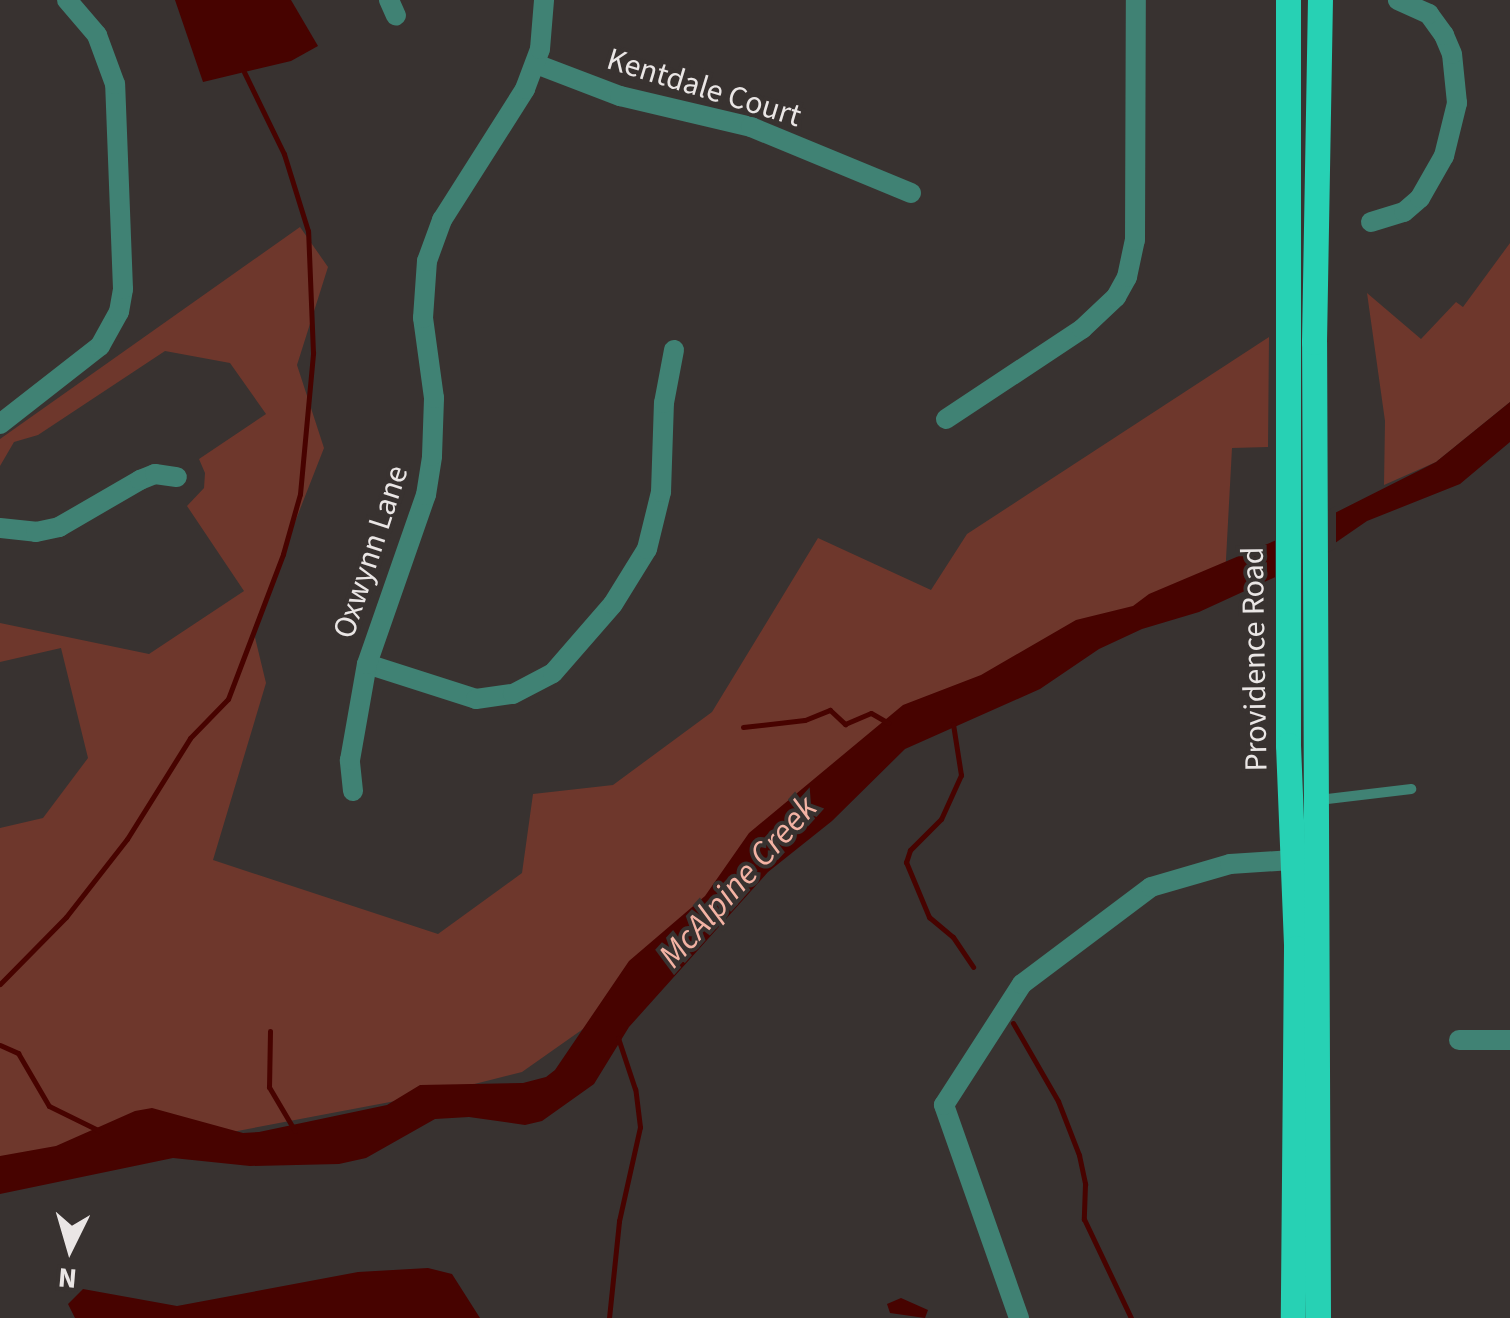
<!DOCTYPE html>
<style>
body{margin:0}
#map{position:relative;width:1510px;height:1318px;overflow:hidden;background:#383230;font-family:"Source Sans 3",sans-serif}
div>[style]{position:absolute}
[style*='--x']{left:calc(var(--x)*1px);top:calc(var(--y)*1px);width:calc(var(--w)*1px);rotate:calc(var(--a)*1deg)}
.green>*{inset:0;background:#6e372c}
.water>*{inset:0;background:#470300}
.pier>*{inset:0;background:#383230}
.stream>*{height:5px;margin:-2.5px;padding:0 2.5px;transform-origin:2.5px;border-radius:2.5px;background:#470300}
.service>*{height:10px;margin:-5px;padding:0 5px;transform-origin:5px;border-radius:5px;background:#408274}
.minor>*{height:20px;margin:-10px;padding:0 10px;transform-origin:10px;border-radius:10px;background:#408274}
.primary>*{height:25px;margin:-12.5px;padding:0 12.5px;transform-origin:12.5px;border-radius:12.5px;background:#27d1b4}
span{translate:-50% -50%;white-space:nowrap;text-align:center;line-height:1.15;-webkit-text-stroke:8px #383230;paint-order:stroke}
.street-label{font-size:32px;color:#eae6e5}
.water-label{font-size:35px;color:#f3b3a4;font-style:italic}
.north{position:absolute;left:20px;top:1198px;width:100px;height:100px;-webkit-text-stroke:8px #383230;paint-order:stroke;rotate:185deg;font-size:28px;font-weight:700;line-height:40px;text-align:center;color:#eae6e5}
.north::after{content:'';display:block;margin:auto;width:35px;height:45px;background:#eae6e5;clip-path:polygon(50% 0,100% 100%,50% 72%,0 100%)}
</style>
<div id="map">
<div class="green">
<i style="clip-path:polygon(300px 227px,328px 267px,297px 365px,324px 448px,253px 629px,266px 683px,213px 860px,438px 934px,522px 873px,533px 794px,613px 785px,712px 712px,818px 538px,931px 590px,967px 534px,1269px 337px,1268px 447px,1232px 448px,1225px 578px,897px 725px,637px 991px,522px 1072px,443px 1092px,0 1176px,0 828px,43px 818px,88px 758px,61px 648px,0 662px,0 623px,149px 654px,244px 591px,187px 506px,204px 488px,205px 473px,199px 459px,266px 414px,230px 363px,165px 351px,38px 435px,14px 442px,0 466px,0 439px)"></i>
<i style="clip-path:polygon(1510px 243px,1510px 402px,1436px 462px,1384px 485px,1385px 421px,1367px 293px,1421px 339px,1456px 302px,1463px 307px)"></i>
</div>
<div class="water">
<i style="clip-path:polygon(175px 0,291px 0,318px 46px,291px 61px,203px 82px)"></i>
<i style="clip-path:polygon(1510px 402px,1510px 442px,1460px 484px,1367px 521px,1306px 563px,1199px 612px,1142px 629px,1099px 649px,1040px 689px,905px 749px,832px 821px,768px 872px,629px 1027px,594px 1084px,542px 1121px,525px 1125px,469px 1117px,435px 1119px,366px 1158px,339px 1164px,250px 1166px,173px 1158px,0 1194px,0 1156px,56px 1146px,135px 1111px,152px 1108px,243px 1133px,259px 1132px,387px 1105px,420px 1085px,523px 1083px,546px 1077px,555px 1070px,629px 961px,705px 896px,749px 833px,903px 705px,981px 675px,1076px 620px,1133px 606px,1149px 594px,1305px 528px,1436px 462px)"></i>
<i style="clip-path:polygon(428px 1268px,452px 1274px,480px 1318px,75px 1318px,68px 1304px,83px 1289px,177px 1306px,358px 1272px)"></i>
<i style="clip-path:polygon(901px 1298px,928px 1310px,925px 1318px,890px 1313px,887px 1304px)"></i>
</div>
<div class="pier">
<i style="clip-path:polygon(1336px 506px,1336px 548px,1275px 582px,1275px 537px)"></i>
</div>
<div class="stream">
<i style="--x:953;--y:724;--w:52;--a:81.1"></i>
<i style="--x:961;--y:775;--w:48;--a:114.4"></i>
<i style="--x:941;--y:819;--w:44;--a:135"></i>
<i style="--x:910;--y:850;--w:13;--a:108"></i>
<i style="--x:906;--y:862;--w:60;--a:67.3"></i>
<i style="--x:929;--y:917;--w:31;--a:40"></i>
<i style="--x:953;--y:937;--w:36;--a:56"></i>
<i style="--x:743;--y:727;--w:62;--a:-6.4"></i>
<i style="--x:805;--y:720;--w:27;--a:-22"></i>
<i style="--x:830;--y:710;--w:21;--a:43"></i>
<i style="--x:845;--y:724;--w:28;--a:-23"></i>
<i style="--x:871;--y:713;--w:20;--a:30"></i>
<i style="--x:0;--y:984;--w:94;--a:-45.4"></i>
<i style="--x:66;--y:917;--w:99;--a:-52"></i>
<i style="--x:127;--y:839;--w:119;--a:-58"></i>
<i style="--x:190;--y:738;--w:54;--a:-45.7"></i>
<i style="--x:228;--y:699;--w:155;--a:-69.2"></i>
<i style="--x:283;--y:554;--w:62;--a:-74.2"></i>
<i style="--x:300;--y:494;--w:142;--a:-84.7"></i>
<i style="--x:313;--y:353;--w:122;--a:-92.3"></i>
<i style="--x:308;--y:231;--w:81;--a:-107.3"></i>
<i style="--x:284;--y:154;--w:91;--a:-116"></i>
<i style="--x:1013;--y:1023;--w:90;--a:60"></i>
<i style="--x:1058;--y:1101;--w:58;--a:68.7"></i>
<i style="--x:1079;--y:1155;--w:30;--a:78"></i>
<i style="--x:1085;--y:1184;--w:35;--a:92"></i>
<i style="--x:1084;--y:1219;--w:110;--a:64.6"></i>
<i style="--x:270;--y:1031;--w:56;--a:91"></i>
<i style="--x:269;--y:1087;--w:51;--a:59.4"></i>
<i style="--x:0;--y:1045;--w:20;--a:24"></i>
<i style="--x:18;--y:1053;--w:61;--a:59.7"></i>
<i style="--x:49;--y:1106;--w:55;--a:26.1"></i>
<i style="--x:609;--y:1318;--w:98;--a:-84.1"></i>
<i style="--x:619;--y:1221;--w:96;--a:-77.4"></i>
<i style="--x:640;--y:1127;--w:38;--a:-97"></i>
<i style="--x:635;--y:1089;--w:54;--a:-108.4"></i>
</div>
<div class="service">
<i style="--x:1319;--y:800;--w:93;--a:-6.8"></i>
</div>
<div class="minor">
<i style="--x:389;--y:0;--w:17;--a:66"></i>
<i style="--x:536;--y:64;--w:90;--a:20.9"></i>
<i style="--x:620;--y:96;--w:135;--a:13.3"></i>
<i style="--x:751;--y:127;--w:173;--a:22.4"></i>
<i style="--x:1371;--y:222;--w:34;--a:-17"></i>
<i style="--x:1404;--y:212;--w:21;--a:-41"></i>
<i style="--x:1420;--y:198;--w:48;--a:-60.3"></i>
<i style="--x:1444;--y:156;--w:55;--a:-76.2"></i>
<i style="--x:1457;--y:103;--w:49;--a:-95.8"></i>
<i style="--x:1452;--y:54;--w:21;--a:-113"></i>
<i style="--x:1444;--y:35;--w:26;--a:-126"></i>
<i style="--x:1429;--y:14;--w:34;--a:-156"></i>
<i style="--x:946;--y:419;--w:163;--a:-33.5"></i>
<i style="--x:1082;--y:329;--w:47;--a:-43.3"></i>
<i style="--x:1116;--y:297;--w:23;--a:-61"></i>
<i style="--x:1127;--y:277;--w:38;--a:-78"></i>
<i style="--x:1135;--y:240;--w:240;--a:-89.8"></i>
<i style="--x:0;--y:424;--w:127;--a:-38"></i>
<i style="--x:100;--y:346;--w:39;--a:-61"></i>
<i style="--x:119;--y:312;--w:23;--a:-80"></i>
<i style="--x:123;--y:289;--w:205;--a:-92.2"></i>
<i style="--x:115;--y:84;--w:52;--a:-110.2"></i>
<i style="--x:97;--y:35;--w:46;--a:-130.6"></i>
<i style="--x:0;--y:528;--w:36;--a:6"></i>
<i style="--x:36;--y:532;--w:24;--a:-12"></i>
<i style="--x:59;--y:527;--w:94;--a:-30.1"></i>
<i style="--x:140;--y:480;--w:16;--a:-22"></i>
<i style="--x:155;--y:474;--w:22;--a:8"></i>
<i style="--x:367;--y:664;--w:114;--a:17.8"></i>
<i style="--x:476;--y:699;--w:37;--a:-8"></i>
<i style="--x:513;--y:694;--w:45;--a:-27.7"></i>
<i style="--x:553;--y:673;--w:91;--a:-49"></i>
<i style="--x:613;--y:604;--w:65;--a:-58.3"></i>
<i style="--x:647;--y:549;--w:59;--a:-76.2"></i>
<i style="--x:661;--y:492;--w:89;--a:-88.1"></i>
<i style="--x:664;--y:403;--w:54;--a:-79.3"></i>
<i style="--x:353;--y:791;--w:31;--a:-96"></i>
<i style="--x:350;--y:760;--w:97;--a:-80"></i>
<i style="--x:367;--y:664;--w:179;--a:-70.8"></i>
<i style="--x:426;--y:495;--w:39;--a:-81"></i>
<i style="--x:432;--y:456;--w:58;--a:-88"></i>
<i style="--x:434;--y:398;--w:81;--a:-97.8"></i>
<i style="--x:423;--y:318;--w:57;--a:-86"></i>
<i style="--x:427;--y:261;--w:44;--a:-69.9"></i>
<i style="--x:442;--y:220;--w:155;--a:-57.6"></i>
<i style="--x:525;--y:89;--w:43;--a:-69.4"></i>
<i style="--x:540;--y:49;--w:49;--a:-85.3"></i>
<i style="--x:1459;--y:1040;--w:51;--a:0"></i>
<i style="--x:1019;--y:1318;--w:226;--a:-109.4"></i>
<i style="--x:944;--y:1105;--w:144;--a:-57.2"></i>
<i style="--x:1022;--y:984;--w:161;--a:-36.9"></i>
<i style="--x:1151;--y:887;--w:82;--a:-16.2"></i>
<i style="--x:1230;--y:864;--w:62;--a:-3.7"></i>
</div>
<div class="primary">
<i style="--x:1288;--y:0;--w:745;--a:90"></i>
<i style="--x:1288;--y:745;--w:203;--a:87.7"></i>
<i style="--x:1296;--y:948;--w:370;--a:90.5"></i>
<i style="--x:1318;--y:1318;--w:976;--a:-90.23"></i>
<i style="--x:1314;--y:342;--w:342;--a:-89"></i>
</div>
<div class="street-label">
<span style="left:704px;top:88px;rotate:17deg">Kentdale Court</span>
<span style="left:371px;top:552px;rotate:-72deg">Oxwynn Lane</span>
<span style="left:1255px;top:659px;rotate:-91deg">Providence Road</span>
</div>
<div class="water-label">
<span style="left:738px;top:882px;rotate:-48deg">McAlpine Creek</span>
</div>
<div class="north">N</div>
</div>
